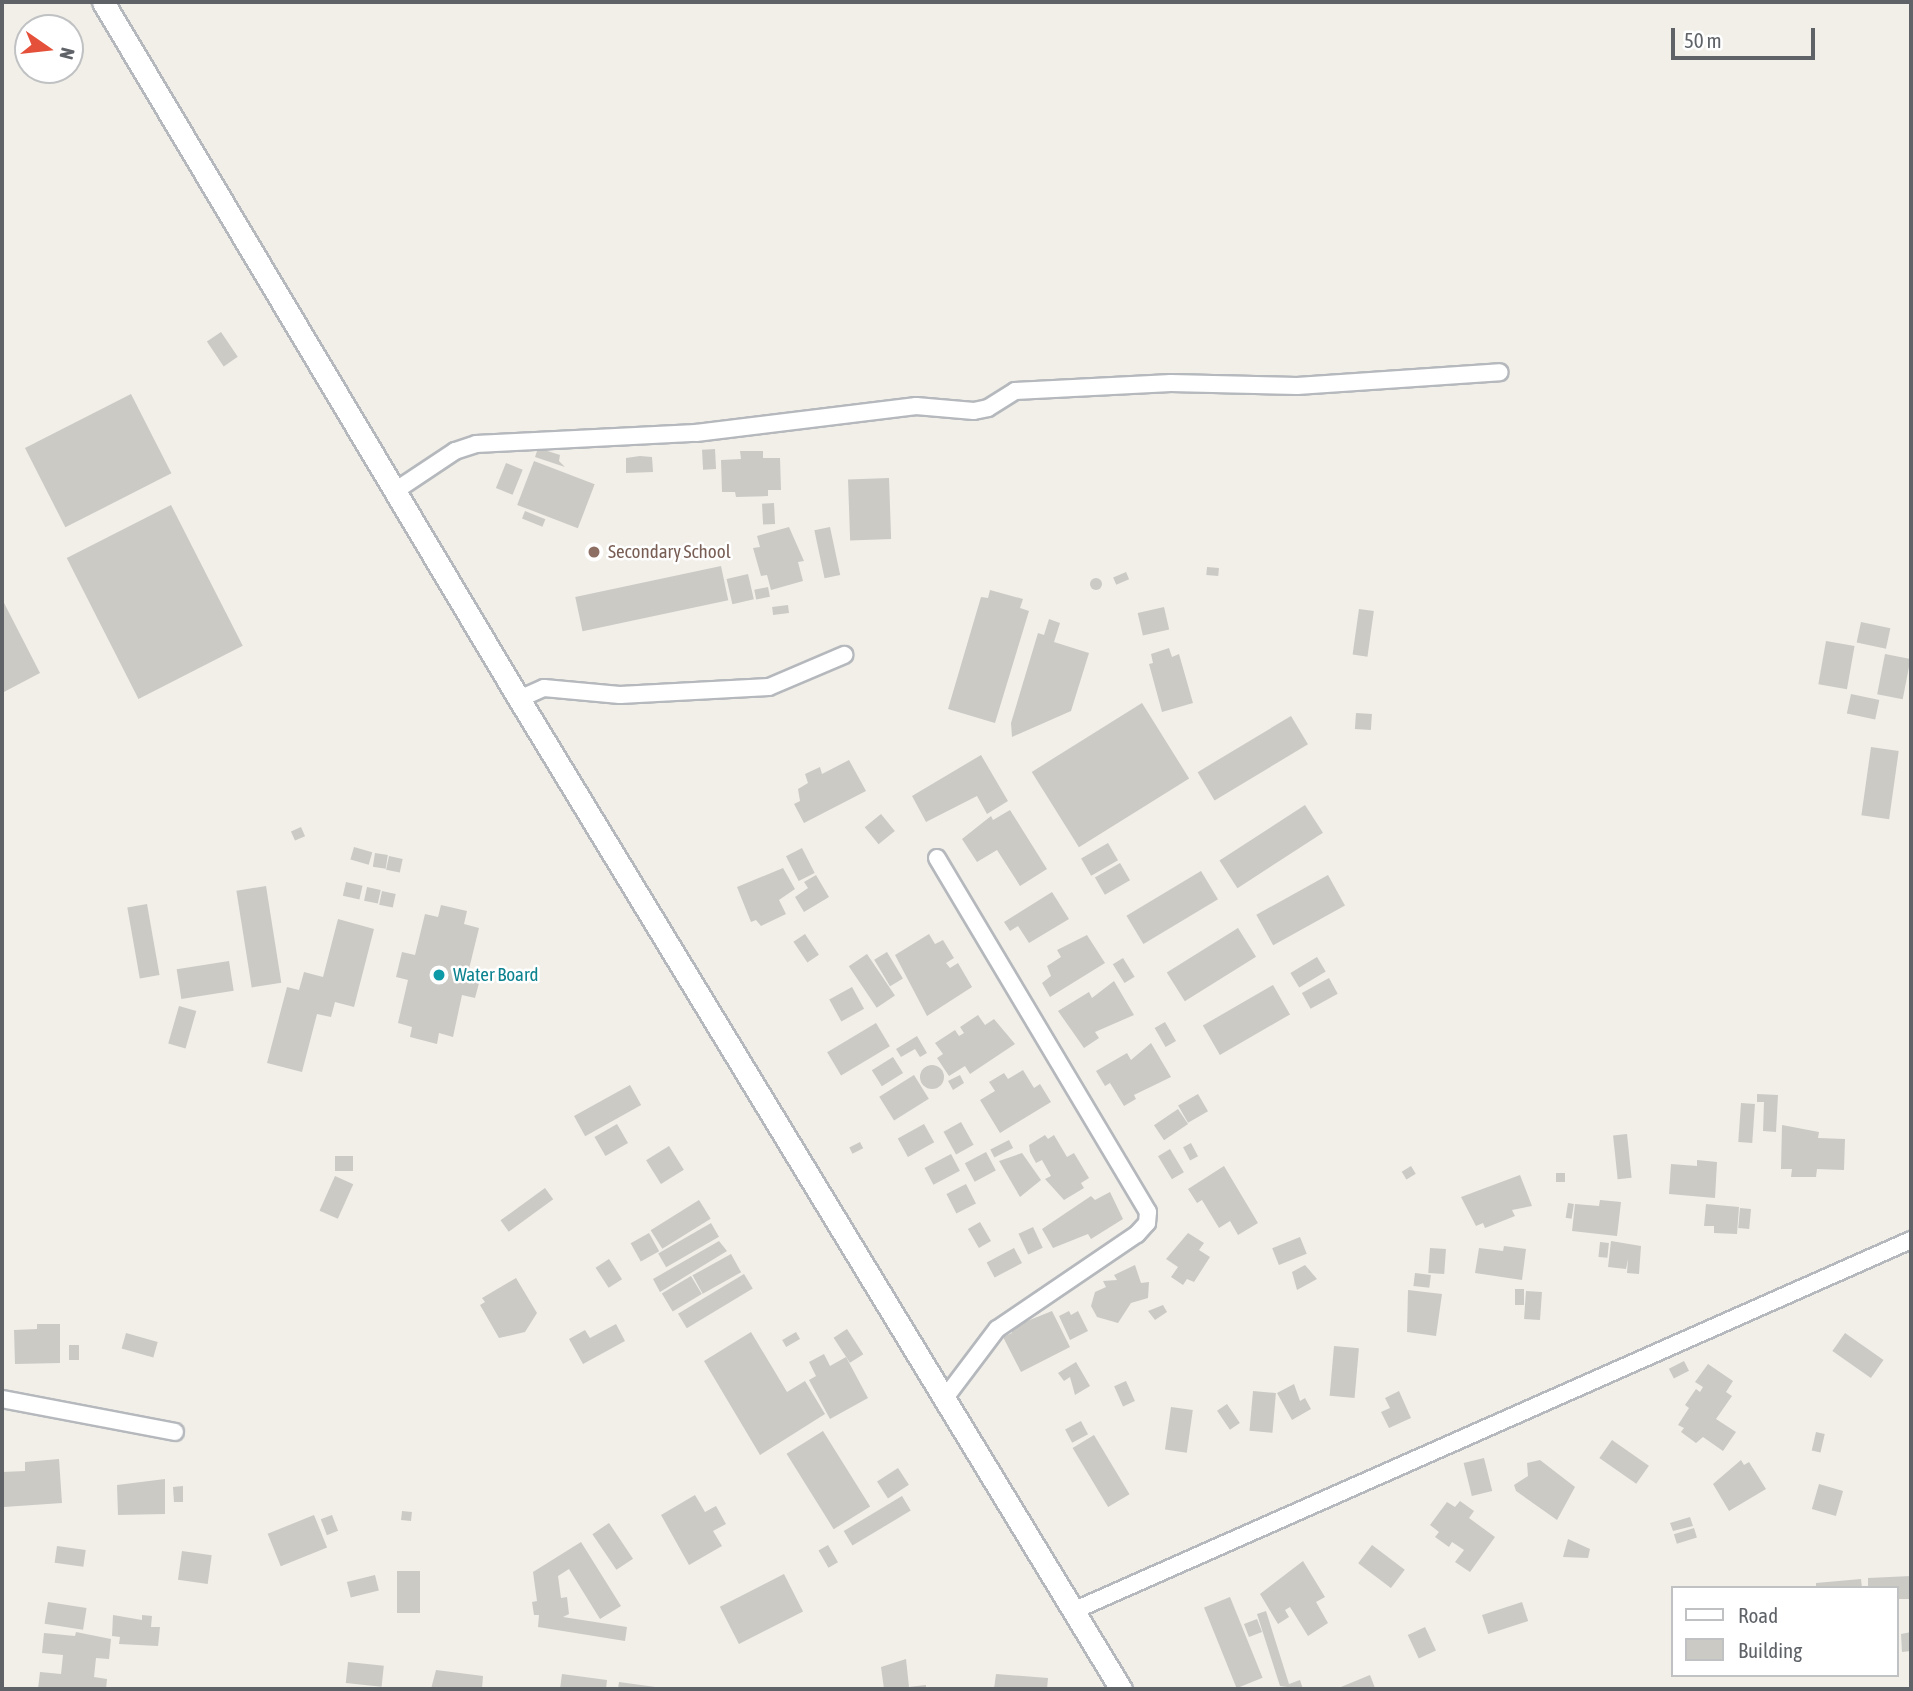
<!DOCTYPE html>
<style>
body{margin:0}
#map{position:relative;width:1913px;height:1691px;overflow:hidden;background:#f1efe8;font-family:"Asap Condensed",sans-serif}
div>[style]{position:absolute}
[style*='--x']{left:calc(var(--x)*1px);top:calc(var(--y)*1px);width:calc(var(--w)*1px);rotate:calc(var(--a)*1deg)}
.building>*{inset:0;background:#cccac5;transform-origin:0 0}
.round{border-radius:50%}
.roads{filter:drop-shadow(2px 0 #b5b8bc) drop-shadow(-2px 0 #b5b8bc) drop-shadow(0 2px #b5b8bc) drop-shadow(0 -2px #b5b8bc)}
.minor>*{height:16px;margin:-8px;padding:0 8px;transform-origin:8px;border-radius:8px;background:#fff}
.secondary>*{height:21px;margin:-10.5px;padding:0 10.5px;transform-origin:10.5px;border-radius:10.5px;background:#fff}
.dots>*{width:19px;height:19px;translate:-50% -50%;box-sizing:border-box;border:4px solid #fff;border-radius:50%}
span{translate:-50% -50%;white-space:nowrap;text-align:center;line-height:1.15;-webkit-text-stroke:5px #fff;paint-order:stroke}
.education-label{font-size:19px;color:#785e54}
.left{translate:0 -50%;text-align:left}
.culture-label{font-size:19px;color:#0d838f}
.frame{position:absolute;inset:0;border:4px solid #5f6368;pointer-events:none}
.legend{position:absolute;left:1671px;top:1586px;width:228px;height:91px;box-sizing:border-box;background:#fff;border:2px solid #bfc1c3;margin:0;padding:9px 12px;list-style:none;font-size:21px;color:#5f6368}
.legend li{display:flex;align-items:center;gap:14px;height:35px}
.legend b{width:35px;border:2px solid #bfc1c3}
.north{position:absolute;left:14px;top:14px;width:70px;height:70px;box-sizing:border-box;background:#fff;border:2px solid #bfc1c3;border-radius:50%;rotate:104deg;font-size:19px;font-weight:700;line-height:28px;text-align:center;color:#5f6368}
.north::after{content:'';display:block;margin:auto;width:24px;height:32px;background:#e5503a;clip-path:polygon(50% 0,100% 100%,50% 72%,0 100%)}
.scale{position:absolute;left:1671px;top:28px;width:144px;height:32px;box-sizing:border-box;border:4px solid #5f6368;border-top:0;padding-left:9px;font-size:21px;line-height:24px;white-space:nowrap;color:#5f6368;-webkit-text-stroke:5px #fff;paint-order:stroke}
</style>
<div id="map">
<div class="building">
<i style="left:221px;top:332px;width:30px;height:17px;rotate:56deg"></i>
<i style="left:131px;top:394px;width:89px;height:119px;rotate:63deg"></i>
<i style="clip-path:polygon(538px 448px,560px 455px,559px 461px,565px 467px,535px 457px)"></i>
<i style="left:715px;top:449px;width:20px;height:13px;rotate:87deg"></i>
<i style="clip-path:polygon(740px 451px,763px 451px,763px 458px,780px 458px,781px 490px,768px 490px,768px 496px,736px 497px,735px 492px,722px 492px,721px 460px,741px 459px)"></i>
<i style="clip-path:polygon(640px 456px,652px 457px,653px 472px,626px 473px,626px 458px)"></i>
<i style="left:534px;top:461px;width:65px;height:47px;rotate:21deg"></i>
<i style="left:506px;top:463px;width:18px;height:27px;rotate:22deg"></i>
<i style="left:889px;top:478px;width:61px;height:41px;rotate:88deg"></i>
<i style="left:774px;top:503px;width:21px;height:12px;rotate:87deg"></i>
<i style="left:171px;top:505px;width:158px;height:117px;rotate:63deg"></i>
<i style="left:525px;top:511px;width:22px;height:8px;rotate:22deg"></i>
<i style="clip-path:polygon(789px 527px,804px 561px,798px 562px,803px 581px,771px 590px,767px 575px,761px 576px,753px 548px,760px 547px,757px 536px)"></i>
<i style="left:830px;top:527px;width:49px;height:16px;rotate:78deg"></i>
<i style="left:721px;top:566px;width:35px;height:149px;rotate:78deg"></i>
<i style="left:1207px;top:567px;width:12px;height:8px;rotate:5deg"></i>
<i style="left:1126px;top:572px;width:8px;height:14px;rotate:67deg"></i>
<i style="left:748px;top:574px;width:26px;height:22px;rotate:77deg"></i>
<i class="round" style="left:1090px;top:578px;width:12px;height:12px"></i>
<i style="left:768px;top:587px;width:10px;height:14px;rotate:79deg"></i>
<i style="clip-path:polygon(990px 590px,1023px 599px,1020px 608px,1029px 611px,995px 723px,948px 709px,981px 597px,988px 598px)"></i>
<i style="clip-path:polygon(2px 599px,40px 673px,2px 693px)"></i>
<i style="left:788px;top:605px;width:8px;height:16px;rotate:83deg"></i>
<i style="left:1164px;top:607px;width:23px;height:27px;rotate:77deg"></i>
<i style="left:1359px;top:609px;width:15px;height:46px;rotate:8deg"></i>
<i style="clip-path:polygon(1049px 619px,1060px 623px,1054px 642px,1089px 653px,1071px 711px,1012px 737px,1011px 723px,1038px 633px,1044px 635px)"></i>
<i style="left:1861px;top:622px;width:30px;height:21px;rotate:12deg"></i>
<i style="left:1826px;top:641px;width:29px;height:44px;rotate:10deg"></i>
<i style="clip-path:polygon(1169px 648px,1172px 657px,1179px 654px,1193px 703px,1162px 712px,1149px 664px,1153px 663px,1151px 654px)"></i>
<i style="left:1885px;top:654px;width:26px;height:41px;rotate:11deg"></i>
<i style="left:1851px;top:694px;width:29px;height:20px;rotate:12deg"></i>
<i style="left:1142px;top:703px;width:89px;height:130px;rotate:58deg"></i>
<i style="left:1356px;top:713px;width:16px;height:16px;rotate:4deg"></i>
<i style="left:1291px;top:716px;width:33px;height:109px;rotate:59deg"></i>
<i style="left:1871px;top:747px;width:28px;height:69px;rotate:8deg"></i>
<i style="clip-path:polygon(981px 755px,1008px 801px,987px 814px,977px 796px,926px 822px,912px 796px)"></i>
<i style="clip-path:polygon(849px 760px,866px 791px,804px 823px,794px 804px,800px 801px,798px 789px,808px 783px,805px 774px,820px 767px,822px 774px)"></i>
<i style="left:1305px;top:805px;width:33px;height:102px;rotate:57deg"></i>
<i style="clip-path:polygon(1010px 810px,1047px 869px,1020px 886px,997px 850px,977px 862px,962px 839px,991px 816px,993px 820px)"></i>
<i style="left:881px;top:814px;width:22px;height:21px;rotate:51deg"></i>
<i style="left:301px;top:827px;width:10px;height:11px;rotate:66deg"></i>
<i style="left:1108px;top:843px;width:20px;height:31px;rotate:60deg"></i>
<i style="left:354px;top:847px;width:19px;height:13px;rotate:16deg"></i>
<i style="left:802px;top:848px;width:28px;height:18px;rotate:63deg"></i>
<i style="left:375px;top:853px;width:13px;height:14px;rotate:9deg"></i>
<i style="left:389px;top:856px;width:14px;height:14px;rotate:12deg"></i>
<i style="left:1120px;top:863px;width:20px;height:29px;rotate:60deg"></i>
<i style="clip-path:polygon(783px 868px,795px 889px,779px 900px,786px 914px,761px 926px,756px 920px,751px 922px,737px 887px)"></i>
<i style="left:1201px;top:871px;width:33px;height:87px;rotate:59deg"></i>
<i style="clip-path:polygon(816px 875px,829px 897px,804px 912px,795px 897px,808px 888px,804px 882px)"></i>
<i style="left:1328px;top:875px;width:35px;height:82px;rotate:61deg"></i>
<i style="left:346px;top:882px;width:17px;height:14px;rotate:13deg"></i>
<i style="left:266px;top:886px;width:98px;height:30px;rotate:81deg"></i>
<i style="left:367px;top:887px;width:14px;height:14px;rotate:12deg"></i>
<i style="left:382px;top:891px;width:14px;height:14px;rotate:12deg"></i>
<i style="clip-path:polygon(1052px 892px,1069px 919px,1029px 943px,1018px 926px,1010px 931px,1004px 922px)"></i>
<i style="left:147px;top:904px;width:72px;height:20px;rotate:80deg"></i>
<i style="clip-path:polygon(441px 905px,467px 911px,464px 924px,479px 928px,469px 969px,482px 972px,475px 998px,462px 995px,453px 1037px,439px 1033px,437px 1044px,410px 1037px,412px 1027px,398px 1023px,408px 980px,396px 977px,402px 952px,415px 955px,425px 914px,438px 917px)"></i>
<i style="clip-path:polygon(338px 919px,374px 929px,354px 1007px,335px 1002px,331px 1017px,317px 1014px,302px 1072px,267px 1063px,287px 987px,299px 990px,304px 972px,323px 977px)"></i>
<i style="left:1238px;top:928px;width:34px;height:84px;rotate:58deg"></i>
<i style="left:805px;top:934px;width:25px;height:14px;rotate:56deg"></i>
<i style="clip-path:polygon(929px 934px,935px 944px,943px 940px,954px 958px,946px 963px,950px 968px,958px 963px,972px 987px,927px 1016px,895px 955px)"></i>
<i style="clip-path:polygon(1087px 935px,1105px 963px,1050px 997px,1042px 983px,1051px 976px,1047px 966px,1061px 957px,1057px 950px)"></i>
<i style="left:887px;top:952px;width:31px;height:15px;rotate:59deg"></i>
<i style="left:867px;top:954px;width:50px;height:22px;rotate:56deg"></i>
<i style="left:1317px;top:957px;width:17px;height:31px;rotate:59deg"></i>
<i style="left:1123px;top:958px;width:22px;height:12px;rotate:58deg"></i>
<i style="left:229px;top:961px;width:30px;height:53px;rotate:81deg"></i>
<i style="left:1329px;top:978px;width:18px;height:31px;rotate:61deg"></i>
<i style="clip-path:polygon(1114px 981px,1134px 1015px,1095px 1032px,1099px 1038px,1084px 1048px,1058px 1011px,1089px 992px,1092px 998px)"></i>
<i style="left:1273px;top:985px;width:34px;height:81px;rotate:60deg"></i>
<i style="left:852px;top:987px;width:25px;height:26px;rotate:61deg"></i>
<i style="left:179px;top:1006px;width:18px;height:39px;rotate:16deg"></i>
<i style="clip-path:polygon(978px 1015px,985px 1025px,994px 1019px,1015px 1044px,970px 1074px,965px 1066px,949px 1076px,937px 1058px,943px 1054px,935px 1043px,955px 1030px,959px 1036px,964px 1033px,960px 1027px)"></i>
<i style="left:1165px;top:1022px;width:22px;height:12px;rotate:60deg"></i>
<i style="left:876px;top:1023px;width:27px;height:57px;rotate:59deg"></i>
<i style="clip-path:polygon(917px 1036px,927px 1053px,920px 1057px,915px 1049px,901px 1057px,896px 1049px)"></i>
<i style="clip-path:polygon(1151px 1043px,1171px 1077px,1134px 1095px,1136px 1099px,1124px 1106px,1110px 1083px,1105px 1086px,1096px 1071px,1127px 1053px,1131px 1060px)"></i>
<i style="left:893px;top:1057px;width:19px;height:25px;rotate:58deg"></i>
<i class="round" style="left:920px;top:1065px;width:24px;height:24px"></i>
<i style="clip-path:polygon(1023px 1070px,1034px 1088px,1040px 1084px,1051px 1102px,1000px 1133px,980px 1100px,995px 1091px,989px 1082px,1004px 1073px,1008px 1079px)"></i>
<i style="left:914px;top:1075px;width:28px;height:41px;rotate:58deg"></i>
<i style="clip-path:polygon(960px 1075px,964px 1083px,953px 1090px,948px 1081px)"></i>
<i style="left:630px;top:1085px;width:23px;height:64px;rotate:61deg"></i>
<i style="left:1198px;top:1094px;width:20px;height:23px;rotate:60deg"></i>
<i style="clip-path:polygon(1757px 1094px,1778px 1095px,1776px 1132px,1763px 1131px,1764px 1102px,1757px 1102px)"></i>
<i style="left:1741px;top:1103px;width:14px;height:39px;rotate:4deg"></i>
<i style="left:1178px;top:1109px;width:18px;height:29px;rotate:56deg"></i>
<i style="left:961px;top:1122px;width:26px;height:20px;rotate:61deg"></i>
<i style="left:617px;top:1124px;width:22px;height:26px;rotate:60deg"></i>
<i style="left:924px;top:1124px;width:21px;height:30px;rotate:61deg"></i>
<i style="clip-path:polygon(1782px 1125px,1819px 1132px,1818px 1138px,1845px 1139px,1844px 1170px,1817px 1169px,1816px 1177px,1791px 1177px,1792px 1169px,1781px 1169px)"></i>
<i style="left:1627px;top:1134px;width:44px;height:14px;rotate:84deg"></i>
<i style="clip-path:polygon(1045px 1135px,1048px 1139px,1054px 1135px,1067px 1157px,1074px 1153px,1089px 1178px,1081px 1183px,1084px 1188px,1064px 1200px,1045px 1179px,1051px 1176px,1042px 1160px,1036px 1163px,1030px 1152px,1029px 1145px)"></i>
<i style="left:1009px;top:1140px;width:9px;height:21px;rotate:63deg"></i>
<i style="left:860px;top:1142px;width:7px;height:12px;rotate:63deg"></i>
<i style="left:1191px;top:1143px;width:15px;height:9px;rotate:62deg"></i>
<i style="left:669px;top:1146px;width:28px;height:27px;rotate:58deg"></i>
<i style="left:1170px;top:1149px;width:27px;height:14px;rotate:59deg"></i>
<i style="left:986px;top:1152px;width:21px;height:24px;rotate:62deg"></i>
<i style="clip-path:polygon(1022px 1153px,1041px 1180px,1020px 1197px,999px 1161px)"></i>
<i style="left:951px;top:1154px;width:19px;height:30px;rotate:62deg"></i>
<i style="left:335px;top:1156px;width:18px;height:15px"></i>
<i style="clip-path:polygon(1697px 1160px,1717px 1162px,1715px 1198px,1669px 1194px,1671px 1164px,1697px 1166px)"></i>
<i style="clip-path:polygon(1224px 1166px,1258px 1223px,1238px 1235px,1230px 1221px,1219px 1228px,1202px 1200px,1197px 1203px,1188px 1189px)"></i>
<i style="left:1411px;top:1166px;width:9px;height:11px;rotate:58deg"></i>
<i style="left:1556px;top:1173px;width:9px;height:9px"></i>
<i style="clip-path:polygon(1520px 1175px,1532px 1206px,1512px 1210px,1515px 1216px,1485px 1228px,1483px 1223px,1476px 1226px,1461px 1197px)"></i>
<i style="left:335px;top:1176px;width:20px;height:38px;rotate:24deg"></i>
<i style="left:966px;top:1184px;width:22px;height:22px;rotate:63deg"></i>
<i style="left:545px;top:1188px;width:14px;height:55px;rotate:54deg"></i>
<i style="clip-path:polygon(1110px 1192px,1123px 1219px,1091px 1239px,1088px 1234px,1053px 1248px,1042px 1229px,1091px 1196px,1095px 1200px)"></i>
<i style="left:699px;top:1200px;width:22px;height:57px;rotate:58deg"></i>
<i style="clip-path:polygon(1600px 1200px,1621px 1202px,1617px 1236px,1572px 1231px,1575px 1204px,1599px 1206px)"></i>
<i style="left:1568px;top:1203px;width:6px;height:15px;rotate:9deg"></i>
<i style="clip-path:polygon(1706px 1204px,1739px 1207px,1737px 1234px,1714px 1233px,1714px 1226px,1704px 1226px)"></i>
<i style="left:1740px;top:1208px;width:11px;height:20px;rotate:5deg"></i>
<i style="left:980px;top:1222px;width:22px;height:14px;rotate:60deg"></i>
<i style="left:711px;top:1223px;width:16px;height:61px;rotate:60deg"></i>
<i style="left:1033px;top:1227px;width:23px;height:16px;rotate:65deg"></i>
<i style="left:649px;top:1233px;width:21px;height:21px;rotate:61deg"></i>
<i style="clip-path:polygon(1188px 1233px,1204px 1243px,1199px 1250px,1210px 1257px,1194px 1282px,1187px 1279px,1183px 1285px,1171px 1277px,1178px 1267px,1166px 1259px)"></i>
<i style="left:1300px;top:1237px;width:18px;height:30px;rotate:68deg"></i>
<i style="clip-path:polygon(719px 1241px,727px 1251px,660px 1292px,653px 1279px)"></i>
<i style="clip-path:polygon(1611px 1241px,1641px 1246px,1639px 1274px,1627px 1273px,1628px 1259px,1626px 1269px,1608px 1267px)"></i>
<i style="left:1600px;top:1242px;width:9px;height:15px;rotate:6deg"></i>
<i style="clip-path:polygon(1504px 1246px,1526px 1249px,1522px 1280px,1475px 1273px,1479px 1248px,1503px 1251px)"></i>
<i style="left:1014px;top:1248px;width:17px;height:31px;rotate:62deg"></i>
<i style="left:1430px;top:1248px;width:16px;height:25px;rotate:4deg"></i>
<i style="left:731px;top:1254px;width:21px;height:44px;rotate:61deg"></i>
<i style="left:609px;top:1259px;width:24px;height:16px;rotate:57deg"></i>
<i style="clip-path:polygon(1135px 1265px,1141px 1283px,1149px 1282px,1148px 1298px,1131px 1303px,1118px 1323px,1097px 1317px,1091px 1306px,1095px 1292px,1106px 1287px,1103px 1281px,1117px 1280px,1114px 1275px)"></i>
<i style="clip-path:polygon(1305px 1265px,1317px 1279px,1297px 1290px,1292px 1272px)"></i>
<i style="left:1415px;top:1273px;width:16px;height:13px;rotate:7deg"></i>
<i style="left:744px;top:1274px;width:17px;height:77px;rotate:59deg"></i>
<i style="left:691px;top:1276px;width:21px;height:34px;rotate:59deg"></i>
<i style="clip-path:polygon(516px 1278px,537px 1313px,525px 1332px,499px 1338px,480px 1305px,485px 1302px,482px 1298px)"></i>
<i style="left:1515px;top:1289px;width:9px;height:16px"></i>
<i style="clip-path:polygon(1408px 1290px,1442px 1294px,1436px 1336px,1407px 1332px)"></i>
<i style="left:1526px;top:1291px;width:16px;height:28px;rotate:4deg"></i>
<i style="clip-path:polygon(1163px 1305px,1167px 1312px,1155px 1320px,1148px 1311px)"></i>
<i style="clip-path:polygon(1052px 1311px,1070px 1347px,1021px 1372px,1003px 1337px,1012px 1333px,1010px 1328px)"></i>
<i style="clip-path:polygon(1069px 1311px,1071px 1315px,1078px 1311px,1088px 1331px,1070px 1340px,1059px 1316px)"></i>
<i style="clip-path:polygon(37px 1324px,60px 1324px,60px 1363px,15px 1364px,14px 1330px,37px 1329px)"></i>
<i style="clip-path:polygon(616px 1324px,625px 1341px,583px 1364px,569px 1339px,585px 1330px,590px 1338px)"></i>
<i style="left:847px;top:1329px;width:30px;height:16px;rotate:57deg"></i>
<i style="clip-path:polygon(751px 1332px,787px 1392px,805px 1381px,825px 1414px,760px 1455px,704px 1361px)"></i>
<i style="left:796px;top:1332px;width:8px;height:16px;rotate:60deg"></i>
<i style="left:126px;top:1333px;width:33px;height:16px;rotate:16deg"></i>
<i style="left:1845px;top:1333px;width:47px;height:22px;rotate:35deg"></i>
<i style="left:69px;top:1345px;width:10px;height:15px"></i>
<i style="left:1334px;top:1346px;width:25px;height:50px;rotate:5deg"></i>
<i style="clip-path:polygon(824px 1354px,830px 1366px,846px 1357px,868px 1398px,830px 1419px,809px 1380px,816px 1376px,809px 1362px)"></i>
<i style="left:1684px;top:1361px;width:11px;height:17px;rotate:63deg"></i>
<i style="clip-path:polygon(1076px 1362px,1090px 1386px,1075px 1395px,1070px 1377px,1064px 1381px,1058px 1373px)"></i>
<i style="clip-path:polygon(1708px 1364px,1733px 1381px,1726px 1392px,1732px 1396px,1716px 1419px,1736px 1432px,1723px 1451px,1703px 1437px,1696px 1443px,1681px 1432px,1684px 1428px,1678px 1425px,1689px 1408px,1685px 1405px,1696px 1389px,1700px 1392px,1703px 1387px,1695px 1382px)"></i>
<i style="left:1126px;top:1381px;width:22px;height:13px;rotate:66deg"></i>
<i style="clip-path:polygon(1294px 1384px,1300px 1401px,1305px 1398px,1311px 1409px,1292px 1420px,1277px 1393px)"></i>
<i style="left:1253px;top:1391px;width:23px;height:40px;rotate:5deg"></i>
<i style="clip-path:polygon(1399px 1391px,1411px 1418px,1389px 1428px,1381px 1412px,1390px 1408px,1385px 1398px)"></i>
<i style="left:1227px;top:1404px;width:23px;height:12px;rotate:56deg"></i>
<i style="left:1171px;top:1407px;width:22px;height:43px;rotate:8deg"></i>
<i style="left:1081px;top:1421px;width:15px;height:18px;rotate:62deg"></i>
<i style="left:823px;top:1431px;width:89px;height:43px;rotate:58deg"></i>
<i style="left:1816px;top:1432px;width:9px;height:19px;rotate:13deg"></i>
<i style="left:1094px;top:1435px;width:69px;height:25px;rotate:59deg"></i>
<i style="left:1612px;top:1440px;width:45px;height:22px;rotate:35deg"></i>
<i style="left:1484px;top:1458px;width:34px;height:21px;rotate:76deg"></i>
<i style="clip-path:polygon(59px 1459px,62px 1503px,4px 1507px,2px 1472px,25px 1471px,25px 1462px)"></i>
<i style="clip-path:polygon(1540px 1460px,1575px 1487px,1557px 1520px,1516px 1491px,1514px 1485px,1528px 1476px,1527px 1463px)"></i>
<i style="clip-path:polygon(1741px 1460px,1744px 1465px,1749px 1462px,1766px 1489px,1729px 1511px,1713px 1484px)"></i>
<i style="left:898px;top:1468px;width:20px;height:25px;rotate:57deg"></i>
<i style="clip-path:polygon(165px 1479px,165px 1514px,118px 1515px,117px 1485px)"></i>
<i style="left:1819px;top:1484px;width:25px;height:26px;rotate:16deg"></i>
<i style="clip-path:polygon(183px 1486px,183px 1502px,174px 1502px,173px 1487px)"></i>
<i style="clip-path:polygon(695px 1495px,705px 1512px,716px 1506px,726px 1524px,713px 1531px,722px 1546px,689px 1565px,661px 1515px)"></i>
<i style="left:902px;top:1496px;width:17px;height:68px;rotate:59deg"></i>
<i style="clip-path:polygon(1460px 1501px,1474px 1511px,1469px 1518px,1495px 1537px,1470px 1572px,1455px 1562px,1464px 1550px,1452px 1542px,1449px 1547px,1435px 1537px,1439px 1532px,1430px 1525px,1447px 1502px,1455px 1507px)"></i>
<i style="left:402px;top:1511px;width:10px;height:9px;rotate:6deg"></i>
<i style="left:314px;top:1515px;width:35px;height:50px;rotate:68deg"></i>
<i style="left:332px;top:1515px;width:17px;height:12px;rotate:69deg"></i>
<i style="clip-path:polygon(1690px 1517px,1693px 1526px,1673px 1531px,1670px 1523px)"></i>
<i style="left:609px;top:1523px;width:43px;height:20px;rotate:56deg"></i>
<i style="left:1694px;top:1528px;width:10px;height:21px;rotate:73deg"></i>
<i style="clip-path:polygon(1568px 1539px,1590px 1549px,1588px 1558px,1563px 1557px)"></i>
<i style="clip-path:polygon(581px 1542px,621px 1606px,600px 1619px,569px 1569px,558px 1576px,561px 1598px,567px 1597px,569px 1614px,563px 1617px,627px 1627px,625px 1641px,538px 1627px,539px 1615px,534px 1615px,532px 1602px,537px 1601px,533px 1572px)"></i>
<i style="left:828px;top:1545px;width:20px;height:11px;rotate:60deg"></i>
<i style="left:1372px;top:1545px;width:41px;height:23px;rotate:37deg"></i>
<i style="left:57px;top:1546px;width:29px;height:17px;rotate:8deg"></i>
<i style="left:182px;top:1551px;width:30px;height:29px;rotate:8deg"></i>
<i style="clip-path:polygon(1303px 1561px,1325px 1597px,1316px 1602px,1328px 1623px,1308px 1636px,1290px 1607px,1285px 1610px,1289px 1617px,1278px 1624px,1260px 1594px)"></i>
<i style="left:397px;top:1571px;width:23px;height:42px"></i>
<i style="left:784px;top:1574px;width:42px;height:72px;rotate:63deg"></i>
<i style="left:375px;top:1575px;width:16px;height:29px;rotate:76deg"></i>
<i style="clip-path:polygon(1911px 1576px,1911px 1599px,1897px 1599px,1897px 1588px,1868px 1588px,1868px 1578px)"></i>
<i style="clip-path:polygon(1861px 1579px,1862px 1588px,1816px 1588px,1816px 1583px)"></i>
<i style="left:1230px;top:1597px;width:87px;height:28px;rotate:68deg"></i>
<i style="left:48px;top:1602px;width:39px;height:22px;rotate:9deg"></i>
<i style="left:1522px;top:1602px;width:20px;height:42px;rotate:72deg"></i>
<i style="clip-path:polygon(1266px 1611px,1289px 1684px,1300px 1680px,1303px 1689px,1280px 1686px,1257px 1614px)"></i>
<i style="clip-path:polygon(113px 1615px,142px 1620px,142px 1615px,152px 1616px,151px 1627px,160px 1627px,158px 1646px,119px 1644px,120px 1637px,112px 1636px)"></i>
<i style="left:1257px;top:1619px;width:14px;height:14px;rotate:69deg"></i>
<i style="left:1425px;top:1627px;width:26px;height:19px;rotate:65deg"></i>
<i style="clip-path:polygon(76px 1632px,111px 1639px,109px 1659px,96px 1658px,94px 1677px,107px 1679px,106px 1689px,38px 1689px,40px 1672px,61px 1674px,63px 1655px,42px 1653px,44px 1633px,75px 1636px)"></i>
<i style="clip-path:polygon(1911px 1632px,1911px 1651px,1902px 1652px,1901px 1634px)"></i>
<i style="clip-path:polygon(906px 1659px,909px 1687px,926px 1685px,926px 1689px,884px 1689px,881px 1667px)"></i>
<i style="left:348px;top:1662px;width:36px;height:21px;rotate:6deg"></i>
<i style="clip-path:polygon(436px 1670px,483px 1676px,482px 1689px,431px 1689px)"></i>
<i style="clip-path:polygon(562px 1674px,607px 1680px,606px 1689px,560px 1689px)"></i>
<i style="clip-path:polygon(996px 1674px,1048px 1678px,1047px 1689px,994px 1689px)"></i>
<i style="clip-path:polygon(1370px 1675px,1375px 1688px,1336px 1689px)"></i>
<i style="clip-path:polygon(619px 1682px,663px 1688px,662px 1689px,618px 1689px)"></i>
</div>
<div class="roads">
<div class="minor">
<i style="--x:395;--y:491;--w:72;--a:-33.7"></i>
<i style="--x:455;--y:451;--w:22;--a:-18"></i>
<i style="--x:476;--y:444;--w:220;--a:-2.9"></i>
<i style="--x:696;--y:433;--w:222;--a:-7"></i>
<i style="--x:916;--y:406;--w:58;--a:4.9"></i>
<i style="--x:974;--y:411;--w:14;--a:-12"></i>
<i style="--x:988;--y:408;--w:32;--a:-32"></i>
<i style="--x:1015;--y:391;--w:156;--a:-2.9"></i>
<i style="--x:1171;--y:383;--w:126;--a:1.4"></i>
<i style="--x:1297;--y:386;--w:203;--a:-3.9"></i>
<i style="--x:519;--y:699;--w:27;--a:-24"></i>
<i style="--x:544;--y:688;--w:76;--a:5.3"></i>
<i style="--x:620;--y:695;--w:149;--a:-3.1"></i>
<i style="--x:769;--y:687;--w:82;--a:-23.1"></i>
<i style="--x:937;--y:858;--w:412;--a:59.2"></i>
<i style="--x:1148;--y:1212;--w:11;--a:95"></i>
<i style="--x:1147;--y:1223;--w:15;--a:132"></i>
<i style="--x:1137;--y:1234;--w:169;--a:145.8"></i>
<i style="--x:997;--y:1329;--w:86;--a:127"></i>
<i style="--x:2;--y:1399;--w:176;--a:10.8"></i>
<i style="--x:1073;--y:1611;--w:916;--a:-23.88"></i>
</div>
<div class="secondary">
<i style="--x:103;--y:2;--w:812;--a:59.17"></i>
<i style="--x:519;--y:699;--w:1159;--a:58.7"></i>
</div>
</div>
<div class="dots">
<i style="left:594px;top:552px;background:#8d6e63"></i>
<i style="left:439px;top:975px;background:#0f9aa8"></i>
</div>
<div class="education-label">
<span class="left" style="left:608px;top:552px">Secondary School</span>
</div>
<div class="culture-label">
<span class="left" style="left:453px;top:975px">Water Board</span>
</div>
<div class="frame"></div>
<ul class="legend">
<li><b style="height:9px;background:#fff"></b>Road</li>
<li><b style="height:19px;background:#cccac5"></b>Building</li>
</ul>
<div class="north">N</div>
<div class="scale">50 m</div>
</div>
